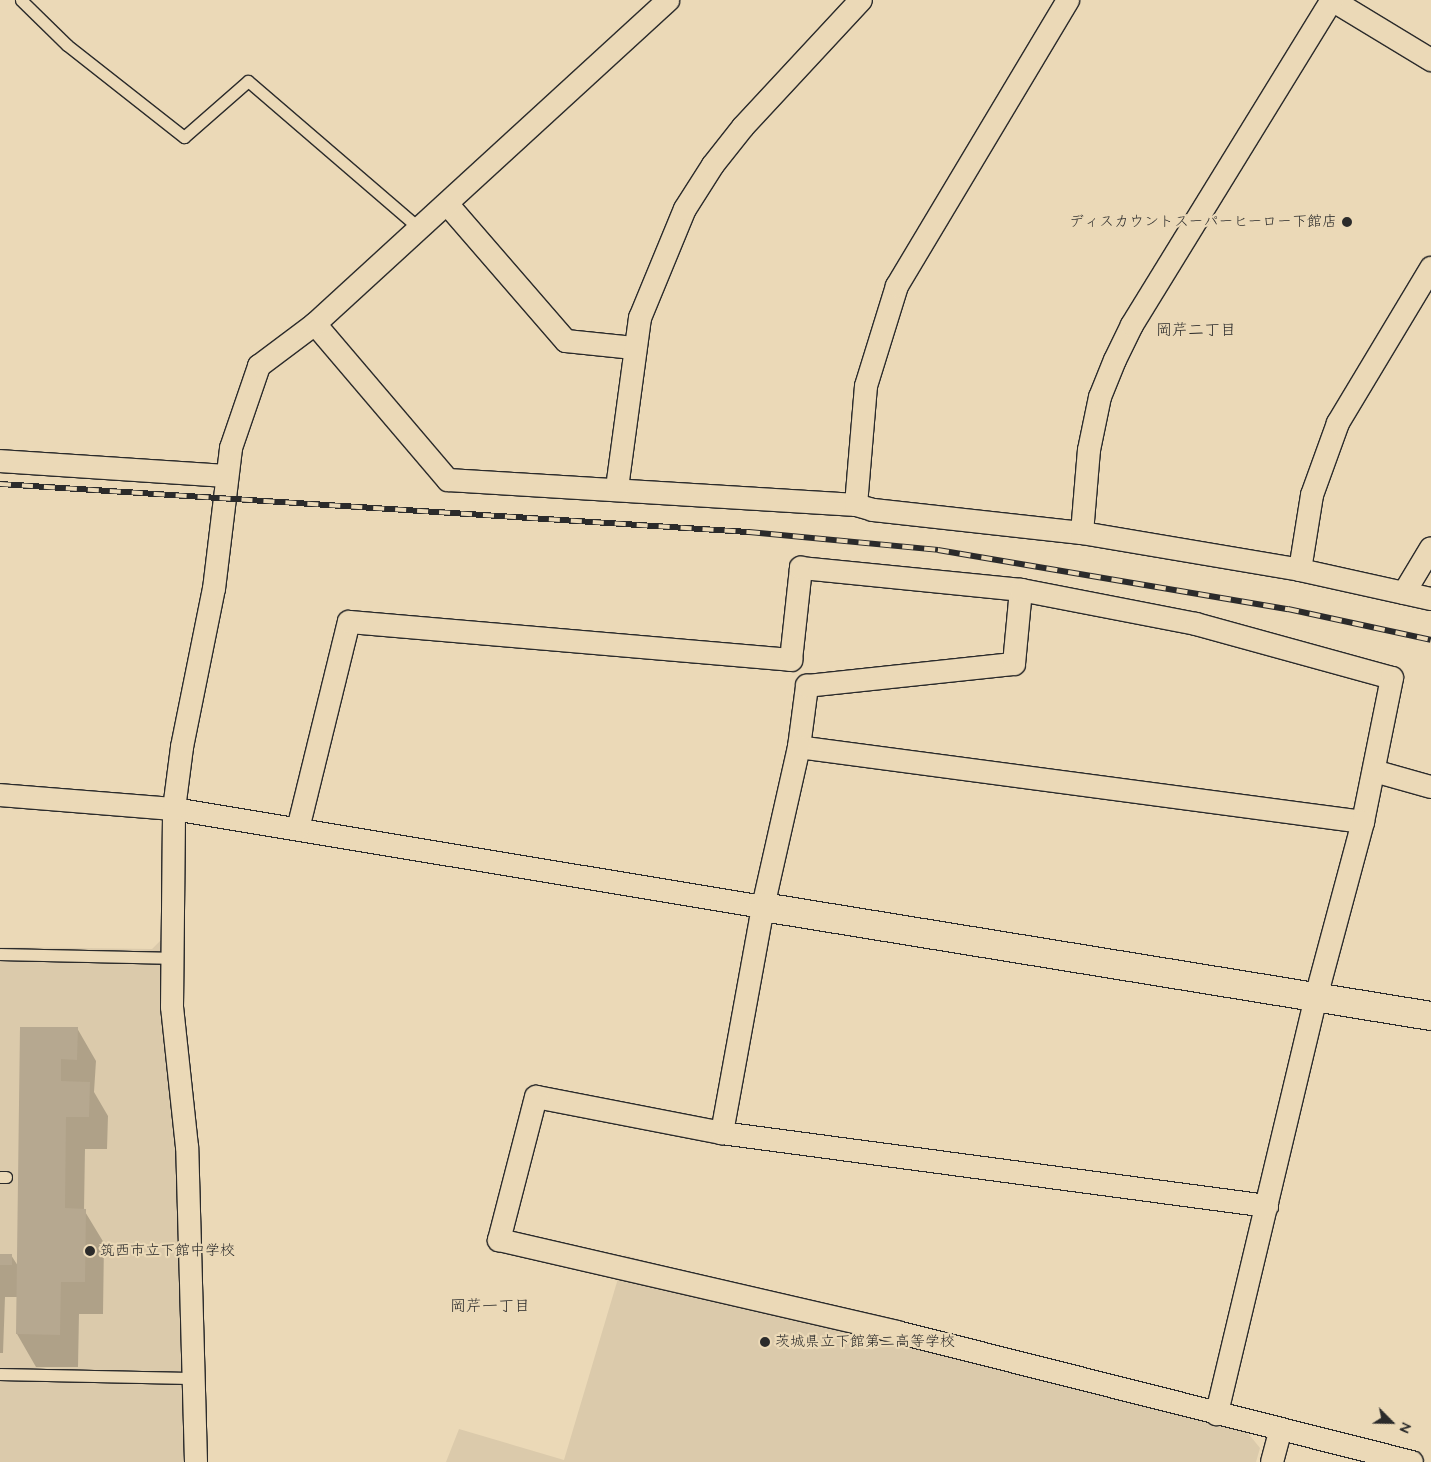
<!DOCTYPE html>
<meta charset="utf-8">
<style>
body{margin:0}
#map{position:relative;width:1431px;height:1462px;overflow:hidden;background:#ebd9b7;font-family:"Architects Daughter","Klee One",sans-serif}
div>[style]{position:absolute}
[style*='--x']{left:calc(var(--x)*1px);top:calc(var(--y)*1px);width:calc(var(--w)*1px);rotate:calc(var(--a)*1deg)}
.built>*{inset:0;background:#dbcaab}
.shadow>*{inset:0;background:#0003}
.building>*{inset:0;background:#b6a890;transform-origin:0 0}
.roads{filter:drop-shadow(1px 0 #2b2b2b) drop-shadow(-1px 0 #2b2b2b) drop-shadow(0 1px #2b2b2b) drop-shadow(0 -1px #2b2b2b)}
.lane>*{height:11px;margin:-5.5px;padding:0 5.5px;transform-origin:5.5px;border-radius:5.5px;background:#ebd9b7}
.street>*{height:22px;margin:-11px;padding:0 11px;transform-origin:11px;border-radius:11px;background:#ebd9b7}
.secondary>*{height:28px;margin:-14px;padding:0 14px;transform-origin:14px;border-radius:14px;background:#ebd9b7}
.rail>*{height:5.5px;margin-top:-2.75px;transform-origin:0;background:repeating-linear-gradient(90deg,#ebd9b7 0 11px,#2b2b2b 0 22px);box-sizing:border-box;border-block:1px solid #2b2b2b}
.dots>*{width:14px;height:14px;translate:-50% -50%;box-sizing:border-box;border:2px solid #ebd9b7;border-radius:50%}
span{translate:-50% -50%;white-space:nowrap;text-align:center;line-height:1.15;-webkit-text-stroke:4.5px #ebd9b7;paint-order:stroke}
.poi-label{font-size:15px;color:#2b2b2b}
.right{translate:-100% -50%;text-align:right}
.left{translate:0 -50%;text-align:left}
.neighbourhood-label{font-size:16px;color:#2b2b2b}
.north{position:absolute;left:1366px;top:1397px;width:50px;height:50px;-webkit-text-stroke:4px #ebd9b7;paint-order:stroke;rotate:113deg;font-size:14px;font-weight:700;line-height:20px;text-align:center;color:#2b2b2b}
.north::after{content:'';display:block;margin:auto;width:18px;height:22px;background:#2b2b2b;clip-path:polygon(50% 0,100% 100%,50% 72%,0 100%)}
</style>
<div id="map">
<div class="built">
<i style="clip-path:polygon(161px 940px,161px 1014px,175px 1149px,187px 1353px,186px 1462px,0 1462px,0 947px,152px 949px)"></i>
<i style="clip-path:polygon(625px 1255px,1247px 1432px,1260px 1448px,1256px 1462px,446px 1462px,459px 1429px,564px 1460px)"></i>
</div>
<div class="shadow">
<i style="clip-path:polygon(21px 1028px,77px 1028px,96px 1061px,94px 1092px,108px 1116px,107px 1149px,85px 1149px,84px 1210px,104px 1243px,103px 1314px,79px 1314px,78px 1367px,36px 1367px,17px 1334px,17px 1297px,5px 1297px,3px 1353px,0 1353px,0 1255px,11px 1255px,18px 1266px)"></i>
</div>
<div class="building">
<i style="clip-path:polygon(20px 1027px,78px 1027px,77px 1060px,61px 1059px,61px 1081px,90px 1082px,89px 1117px,66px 1117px,65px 1208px,86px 1209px,85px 1282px,61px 1282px,60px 1335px,16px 1334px)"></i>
<i style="left:0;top:1254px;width:12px;height:11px"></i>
</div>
<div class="roads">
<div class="lane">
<i style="--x:21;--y:0;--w:64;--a:44.4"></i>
<i style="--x:67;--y:45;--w:149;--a:38.2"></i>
<i style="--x:184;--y:137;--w:85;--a:-41.2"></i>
<i style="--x:248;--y:81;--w:228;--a:40.7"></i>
<i style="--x:0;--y:954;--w:172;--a:1.3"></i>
<i style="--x:0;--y:1177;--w:6;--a:0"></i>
<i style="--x:0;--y:1374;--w:196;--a:1.2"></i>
</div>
<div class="street">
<i style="--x:1332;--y:0;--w:116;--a:31.2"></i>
<i style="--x:448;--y:205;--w:180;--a:49.1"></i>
<i style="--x:566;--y:341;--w:68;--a:5.9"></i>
<i style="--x:315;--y:324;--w:205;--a:49.6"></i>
<i style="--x:448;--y:480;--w:409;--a:3.5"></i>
<i style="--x:856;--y:505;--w:18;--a:16"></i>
<i style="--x:873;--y:510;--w:210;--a:6.3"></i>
<i style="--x:1082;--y:533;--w:221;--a:9.6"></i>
<i style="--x:1300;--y:570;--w:134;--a:12.5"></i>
<i style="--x:0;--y:461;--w:227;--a:3.8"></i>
<i style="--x:617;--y:488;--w:172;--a:-82.3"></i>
<i style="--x:640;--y:318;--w:118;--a:-67.6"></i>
<i style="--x:685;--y:209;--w:52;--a:-57.5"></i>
<i style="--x:713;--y:165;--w:48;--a:-51.7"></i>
<i style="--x:743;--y:127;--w:173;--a:-47.1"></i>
<i style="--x:856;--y:505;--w:119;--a:-85.2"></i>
<i style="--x:866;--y:386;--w:105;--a:-72.8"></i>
<i style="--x:897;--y:286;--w:333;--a:-59.1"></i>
<i style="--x:1082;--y:533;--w:83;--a:-85.2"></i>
<i style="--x:1089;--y:450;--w:54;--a:-78.3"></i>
<i style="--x:1100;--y:397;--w:40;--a:-68"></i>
<i style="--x:1115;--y:360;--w:39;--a:-64"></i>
<i style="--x:1132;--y:325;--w:382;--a:-58.4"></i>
<i style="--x:1300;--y:570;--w:76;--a:-80.9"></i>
<i style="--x:1312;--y:495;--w:77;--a:-70.1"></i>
<i style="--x:1338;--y:423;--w:181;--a:-59"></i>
<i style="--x:1404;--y:593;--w:52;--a:-59"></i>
<i style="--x:799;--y:747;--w:62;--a:-82.5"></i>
<i style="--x:807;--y:686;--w:208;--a:-6.1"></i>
<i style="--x:1014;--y:664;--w:74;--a:-84.6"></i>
<i style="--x:1374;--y:771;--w:59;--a:15.7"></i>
<i style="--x:0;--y:795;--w:175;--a:4.6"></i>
<i style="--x:174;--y:809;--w:597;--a:9.45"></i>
<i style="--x:1363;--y:822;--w:569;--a:-172.43"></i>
<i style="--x:799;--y:747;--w:164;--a:102.7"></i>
<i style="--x:763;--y:907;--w:230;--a:100.3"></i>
<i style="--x:722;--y:1133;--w:189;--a:-169"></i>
<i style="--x:536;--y:1097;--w:148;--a:104.5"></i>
<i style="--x:499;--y:1240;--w:408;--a:13"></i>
<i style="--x:897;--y:1332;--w:531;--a:14.17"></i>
<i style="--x:298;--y:829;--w:213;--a:-76.2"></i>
<i style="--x:349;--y:622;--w:444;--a:4.9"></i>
<i style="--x:791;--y:660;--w:93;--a:-83.8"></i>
<i style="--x:801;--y:568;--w:221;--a:5.7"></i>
<i style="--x:1021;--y:590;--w:178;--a:11"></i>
<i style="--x:1196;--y:624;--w:203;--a:15.4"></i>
<i style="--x:1392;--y:678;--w:147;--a:101.4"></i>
<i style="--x:1363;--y:822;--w:181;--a:105"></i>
<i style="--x:1316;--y:997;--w:429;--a:103.4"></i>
<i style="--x:722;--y:1133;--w:550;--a:7.63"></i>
<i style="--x:196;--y:1462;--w:315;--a:-91.6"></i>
<i style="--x:187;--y:1147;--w:141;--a:-96.1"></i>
<i style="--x:172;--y:1007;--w:198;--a:-89.4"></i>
<i style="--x:174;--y:809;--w:63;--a:-82.6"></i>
<i style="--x:182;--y:747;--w:161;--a:-78.6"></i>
<i style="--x:214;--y:589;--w:142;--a:-83.1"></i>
<i style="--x:231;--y:448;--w:87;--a:-71.1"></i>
<i style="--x:259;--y:366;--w:70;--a:-36.9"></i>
<i style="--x:315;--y:324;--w:479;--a:-42.5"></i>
<i style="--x:1272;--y:1462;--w:34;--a:-75"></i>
</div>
<div class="secondary">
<i style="--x:763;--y:907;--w:677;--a:9.27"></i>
</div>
</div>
<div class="rail">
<i style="--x:0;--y:484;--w:751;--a:3.67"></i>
<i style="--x:749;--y:532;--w:190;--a:5.4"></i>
<i style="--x:938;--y:550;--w:355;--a:9.6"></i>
<i style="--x:1288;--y:609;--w:146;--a:12.2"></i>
</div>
<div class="dots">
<i style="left:1347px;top:222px;background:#2b2b2b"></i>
<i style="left:90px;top:1251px;background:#2b2b2b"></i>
<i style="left:765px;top:1342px;background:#2b2b2b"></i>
</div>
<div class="poi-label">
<span class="right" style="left:1337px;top:222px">ディスカウントスーパーヒーロー下館店</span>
<span class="left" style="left:100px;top:1251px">筑西市立下館中学校</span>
<span class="left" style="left:775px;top:1342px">茨城県立下館第二高等学校</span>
</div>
<div class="neighbourhood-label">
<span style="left:1196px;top:330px">岡芹二丁目</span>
<span style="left:490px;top:1306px">岡芹一丁目</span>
</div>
<div class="north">N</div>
</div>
